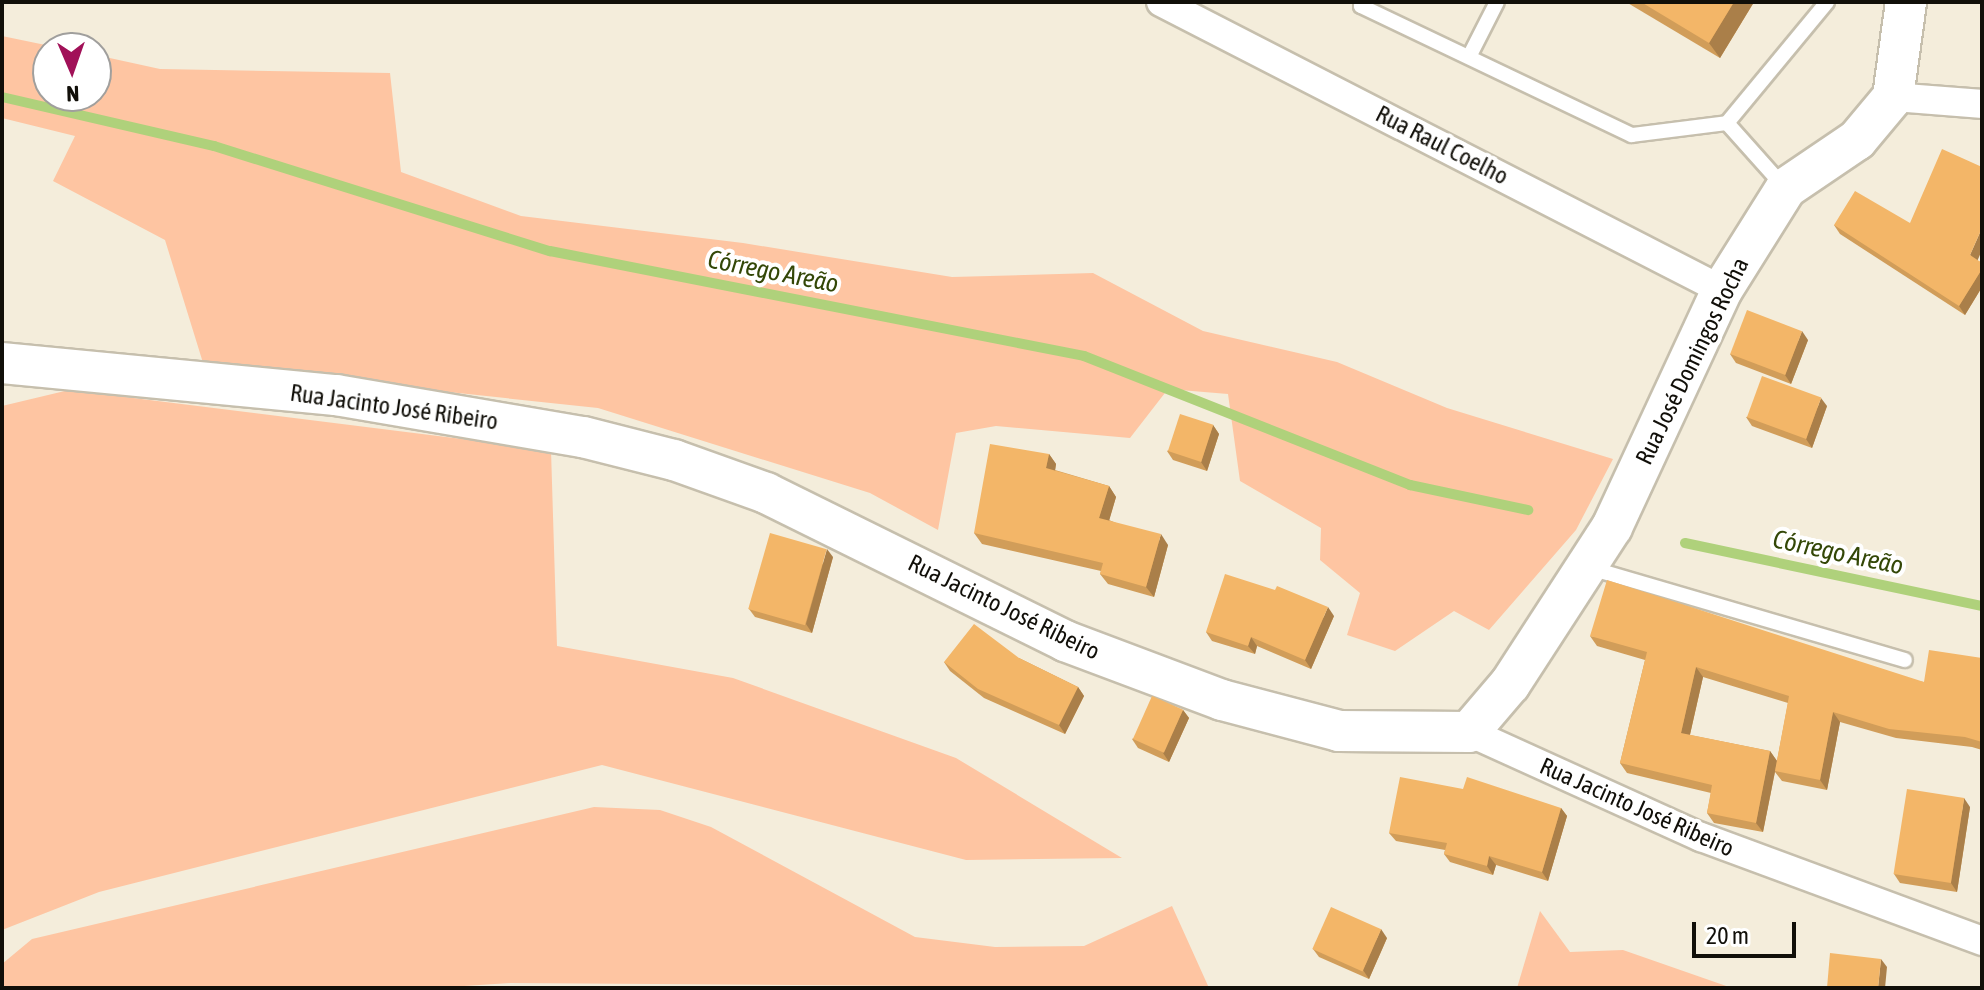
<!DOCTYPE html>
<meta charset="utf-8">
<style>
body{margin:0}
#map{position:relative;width:1984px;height:990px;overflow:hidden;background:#f4eddb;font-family:"Asap Condensed",sans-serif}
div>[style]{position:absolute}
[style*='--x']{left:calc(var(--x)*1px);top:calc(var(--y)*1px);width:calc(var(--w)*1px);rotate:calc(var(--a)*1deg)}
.green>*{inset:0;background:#fec5a2}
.stream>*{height:10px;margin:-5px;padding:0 5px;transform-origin:5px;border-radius:5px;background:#afd17b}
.roads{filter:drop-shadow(2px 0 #c6bfad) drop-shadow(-2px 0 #c6bfad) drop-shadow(0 2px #c6bfad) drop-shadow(0 -2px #c6bfad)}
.lane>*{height:14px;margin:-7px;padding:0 7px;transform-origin:7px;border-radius:7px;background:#fff}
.street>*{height:28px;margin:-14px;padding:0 14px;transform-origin:14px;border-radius:14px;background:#fff}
.secondary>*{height:40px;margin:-20px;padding:0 20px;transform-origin:20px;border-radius:20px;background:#fff}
.wall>*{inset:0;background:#d19d59}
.shaded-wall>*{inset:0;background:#aa7f49}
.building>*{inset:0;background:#f3b668;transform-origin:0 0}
span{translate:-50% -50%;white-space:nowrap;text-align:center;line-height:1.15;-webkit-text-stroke:8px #fff;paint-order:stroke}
.street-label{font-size:24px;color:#110f09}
.water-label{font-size:26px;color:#334707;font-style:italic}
.frame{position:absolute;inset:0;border:4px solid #110f09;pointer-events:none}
.north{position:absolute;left:32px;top:32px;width:80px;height:80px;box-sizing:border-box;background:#fff;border:2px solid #a09f9d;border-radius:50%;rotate:178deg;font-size:22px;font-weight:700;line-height:32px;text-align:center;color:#110f09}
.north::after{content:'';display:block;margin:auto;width:28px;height:36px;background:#a11158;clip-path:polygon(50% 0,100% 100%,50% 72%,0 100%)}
.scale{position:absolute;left:1692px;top:922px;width:104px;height:36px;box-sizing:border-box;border:4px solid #110f09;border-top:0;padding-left:10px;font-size:24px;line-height:28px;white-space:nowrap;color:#110f09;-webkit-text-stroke:6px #fff;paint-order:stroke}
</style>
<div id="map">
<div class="green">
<i style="clip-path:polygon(2px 36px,60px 48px,48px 48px,48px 96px,96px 96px,96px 55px,160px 69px,390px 73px,401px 172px,521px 216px,743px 243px,952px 277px,1093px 273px,1203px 331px,1337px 362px,1447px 408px,1613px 459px,1576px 530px,1489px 630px,1454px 611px,1395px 651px,1347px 635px,1360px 593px,1320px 560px,1321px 528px,1240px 481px,1228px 394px,1168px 389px,1130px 438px,996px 426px,956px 433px,938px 530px,870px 493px,598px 408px,204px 366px,165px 240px,53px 181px,75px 136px,2px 118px)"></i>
<i style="clip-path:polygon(69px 390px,551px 450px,557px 646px,733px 678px,956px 758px,1122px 858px,966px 860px,602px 765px,99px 892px,2px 930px,2px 406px)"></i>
<i style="clip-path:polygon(594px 807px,660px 810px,711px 827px,915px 937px,995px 947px,1084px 946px,1172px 906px,1209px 988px,510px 983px,434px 988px,2px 987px,2px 964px,32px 939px)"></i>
<i style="clip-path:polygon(1540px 911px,1570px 952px,1623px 950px,1732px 988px,1517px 988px)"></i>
</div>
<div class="stream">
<i style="--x:2;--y:97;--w:218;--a:13"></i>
<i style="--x:214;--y:146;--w:352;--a:17.4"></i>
<i style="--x:550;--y:251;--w:544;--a:11.12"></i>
<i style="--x:1084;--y:356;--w:351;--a:21.6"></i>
<i style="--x:1410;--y:485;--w:121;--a:12"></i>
<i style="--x:1685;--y:543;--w:304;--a:12"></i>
</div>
<div class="roads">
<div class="lane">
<i style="--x:1364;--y:2;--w:5;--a:127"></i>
<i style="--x:1361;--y:6;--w:300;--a:25.5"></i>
<i style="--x:1632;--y:135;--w:96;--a:-7.2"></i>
<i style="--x:1727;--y:123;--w:157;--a:-50.4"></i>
<i style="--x:1470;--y:55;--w:59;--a:-63"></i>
<i style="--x:1727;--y:123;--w:87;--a:48.3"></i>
<i style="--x:1590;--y:568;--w:328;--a:16.3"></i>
</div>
<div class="street">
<i style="--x:1161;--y:2;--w:631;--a:27.17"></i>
<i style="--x:1893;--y:97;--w:89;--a:4.5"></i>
<i style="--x:1469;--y:732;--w:255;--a:24.4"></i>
<i style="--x:1701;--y:837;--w:300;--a:20.3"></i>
</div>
<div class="secondary">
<i style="--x:2;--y:363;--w:336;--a:5.5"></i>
<i style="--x:336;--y:395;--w:251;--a:9.7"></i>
<i style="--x:583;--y:437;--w:94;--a:14.2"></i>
<i style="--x:674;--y:460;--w:98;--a:19.7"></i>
<i style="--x:766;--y:493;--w:334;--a:26.3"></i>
<i style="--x:1065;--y:641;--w:168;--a:20.6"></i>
<i style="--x:1222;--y:700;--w:121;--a:14.8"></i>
<i style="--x:1339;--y:731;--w:130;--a:0.4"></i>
<i style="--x:1469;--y:732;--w:63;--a:-49.5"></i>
<i style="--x:1510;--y:684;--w:187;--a:-57"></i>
<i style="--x:1612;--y:527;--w:261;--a:-65.1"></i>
<i style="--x:1722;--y:290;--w:120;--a:-57.9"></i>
<i style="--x:1786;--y:188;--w:86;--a:-34.1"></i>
<i style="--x:1857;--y:140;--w:56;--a:-50.1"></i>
<i style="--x:1893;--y:97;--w:96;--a:-82.2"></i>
</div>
</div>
<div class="wall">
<i style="clip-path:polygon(1626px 2px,1754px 2px,1720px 58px)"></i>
<i style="clip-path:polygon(1910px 223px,1982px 263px,1982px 287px,1965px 315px,1840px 234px,1834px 225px)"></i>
<i style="clip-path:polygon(1808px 340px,1791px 384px,1736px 363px,1730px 354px)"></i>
<i style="clip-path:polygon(1827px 406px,1812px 448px,1752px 426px,1746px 417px)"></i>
<i style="clip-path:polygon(1213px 425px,1219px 434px,1207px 471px,1173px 460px,1167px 451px)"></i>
<i style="clip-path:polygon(1049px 454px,1056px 464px,1055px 470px,1109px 486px,1116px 497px,1109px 520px,1168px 545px,1154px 597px,1108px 584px,1100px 574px,1101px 571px,982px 544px,974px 533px)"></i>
<i style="clip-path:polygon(833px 557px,812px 633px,755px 617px,749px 609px)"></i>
<i style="clip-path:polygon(1334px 616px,1311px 669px,1257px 646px,1255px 654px,1212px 641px,1206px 632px)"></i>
<i style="clip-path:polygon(evenodd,1590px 636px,1924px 682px,1982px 658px,1982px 750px,1972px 747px,1896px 738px,1840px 722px,1827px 790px,1782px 781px,1775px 772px,1763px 832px,1714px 823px,1707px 813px,1711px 793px,1627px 773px,1620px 763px,1645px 660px,1597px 646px,1590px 636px,1703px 677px,1788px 703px,1777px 761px,1770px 751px,1690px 735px,1703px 677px)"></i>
<i style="clip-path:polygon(1019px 658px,1078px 687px,1084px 696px,1065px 734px,984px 698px,950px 671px,944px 662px)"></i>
<i style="clip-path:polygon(1183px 710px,1189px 718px,1169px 762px,1138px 748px,1132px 739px)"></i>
<i style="clip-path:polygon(1970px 807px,1957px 892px,1900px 883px,1894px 874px)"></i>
<i style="clip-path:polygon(1561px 808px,1567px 816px,1548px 881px,1496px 865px,1493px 875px,1450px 862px,1444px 854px,1445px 850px,1396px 841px,1389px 833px)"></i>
<i style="clip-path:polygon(1387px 938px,1369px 979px,1319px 957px,1313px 949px)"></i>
</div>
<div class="shaded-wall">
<i style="clip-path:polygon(1734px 2px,1754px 2px,1720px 58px,1709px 43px)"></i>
<i style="clip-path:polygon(1982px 228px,1982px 250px,1976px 264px,1970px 255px)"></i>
<i style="clip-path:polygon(1982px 269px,1982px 287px,1965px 315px,1959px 306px)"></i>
<i style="clip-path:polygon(1802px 331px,1808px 340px,1791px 384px,1785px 375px)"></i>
<i style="clip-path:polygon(1821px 398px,1827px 406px,1812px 448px,1806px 439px)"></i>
<i style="clip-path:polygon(1213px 425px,1219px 434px,1207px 471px,1201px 462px)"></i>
<i style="clip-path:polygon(1049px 454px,1056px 464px,1054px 478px,1046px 468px)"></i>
<i style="clip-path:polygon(1109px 486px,1116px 497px,1107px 528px,1099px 518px)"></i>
<i style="clip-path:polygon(1161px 534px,1168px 545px,1154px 597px,1146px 587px)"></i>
<i style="clip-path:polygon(827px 549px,833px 557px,812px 633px,806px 624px)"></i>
<i style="clip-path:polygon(1328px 607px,1334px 616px,1311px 669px,1305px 660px)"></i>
<i style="clip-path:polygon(1251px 637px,1257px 646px,1255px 654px,1248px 646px)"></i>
<i style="clip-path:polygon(1696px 667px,1703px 677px,1688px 743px,1681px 733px)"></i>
<i style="clip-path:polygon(1078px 687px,1084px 696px,1065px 734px,1059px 725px)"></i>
<i style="clip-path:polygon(1183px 710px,1189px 718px,1169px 762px,1163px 753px)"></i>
<i style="clip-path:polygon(1833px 712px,1840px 722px,1827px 790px,1820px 780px)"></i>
<i style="clip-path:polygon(1770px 751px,1777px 761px,1763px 832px,1756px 823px)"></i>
<i style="clip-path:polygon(1964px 798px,1970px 807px,1957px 892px,1951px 883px)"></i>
<i style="clip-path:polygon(1561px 808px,1567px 816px,1548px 881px,1542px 872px)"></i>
<i style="clip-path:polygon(1489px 856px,1496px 865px,1493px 875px,1487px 866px)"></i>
<i style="clip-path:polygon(1381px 929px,1387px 938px,1369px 979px,1363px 970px)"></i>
<i style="clip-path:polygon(1881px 959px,1887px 967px,1885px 988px,1878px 988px)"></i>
</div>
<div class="building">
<i style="clip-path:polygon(1641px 2px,1734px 2px,1709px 43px)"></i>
<i style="clip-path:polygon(1942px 149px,1982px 167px,1982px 228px,1970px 255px,1982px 263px,1982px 269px,1959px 306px,1834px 225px,1855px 191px,1910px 223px)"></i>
<i style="left:1747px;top:310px;width:59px;height:47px;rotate:21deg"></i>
<i style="left:1762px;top:376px;width:63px;height:44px;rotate:20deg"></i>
<i style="left:1180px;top:414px;width:35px;height:39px;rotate:18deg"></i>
<i style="clip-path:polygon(990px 444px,1049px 454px,1046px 468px,1109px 486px,1099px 518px,1161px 534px,1146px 587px,1100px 574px,1103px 563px,974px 533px)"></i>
<i style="left:770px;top:533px;width:59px;height:79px;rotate:16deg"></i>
<i style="clip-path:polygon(1225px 574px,1275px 590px,1277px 586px,1328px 607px,1305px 660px,1251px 637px,1248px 646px,1206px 632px)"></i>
<i style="clip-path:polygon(1607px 580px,1924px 682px,1929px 650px,1982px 658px,1982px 742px,1965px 737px,1889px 729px,1833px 712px,1820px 780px,1775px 771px,1789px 696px,1696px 667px,1681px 733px,1770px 751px,1756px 823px,1707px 813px,1712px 785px,1620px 763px,1647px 652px,1590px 636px)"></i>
<i style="clip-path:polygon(974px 624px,1019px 658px,1078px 687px,1059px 725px,978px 689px,944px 662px)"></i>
<i style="left:1152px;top:696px;width:34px;height:47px;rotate:24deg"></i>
<i style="clip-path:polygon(1400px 777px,1463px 789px,1467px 777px,1561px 808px,1542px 872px,1489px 856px,1487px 866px,1444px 854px,1447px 843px,1389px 833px)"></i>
<i style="left:1907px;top:789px;width:58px;height:86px;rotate:9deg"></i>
<i style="left:1331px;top:907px;width:55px;height:46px;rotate:24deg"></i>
<i style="clip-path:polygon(1830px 953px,1881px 959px,1878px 988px,1827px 988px)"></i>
</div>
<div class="street-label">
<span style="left:1442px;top:145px;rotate:27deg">Rua Raul Coelho</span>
<span style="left:1692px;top:361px;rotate:-64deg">Rua José Domingos Rocha</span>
<span style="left:394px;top:407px;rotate:8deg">Rua Jacinto José Ribeiro</span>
<span style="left:1004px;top:607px;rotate:26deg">Rua Jacinto José Ribeiro</span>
<span style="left:1637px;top:807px;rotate:24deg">Rua Jacinto José Ribeiro</span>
</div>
<div class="water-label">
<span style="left:773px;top:272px;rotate:11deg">Córrego Areão</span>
<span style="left:1838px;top:553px;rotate:12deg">Córrego Areão</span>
</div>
<div class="frame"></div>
<div class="north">N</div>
<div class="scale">20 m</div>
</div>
